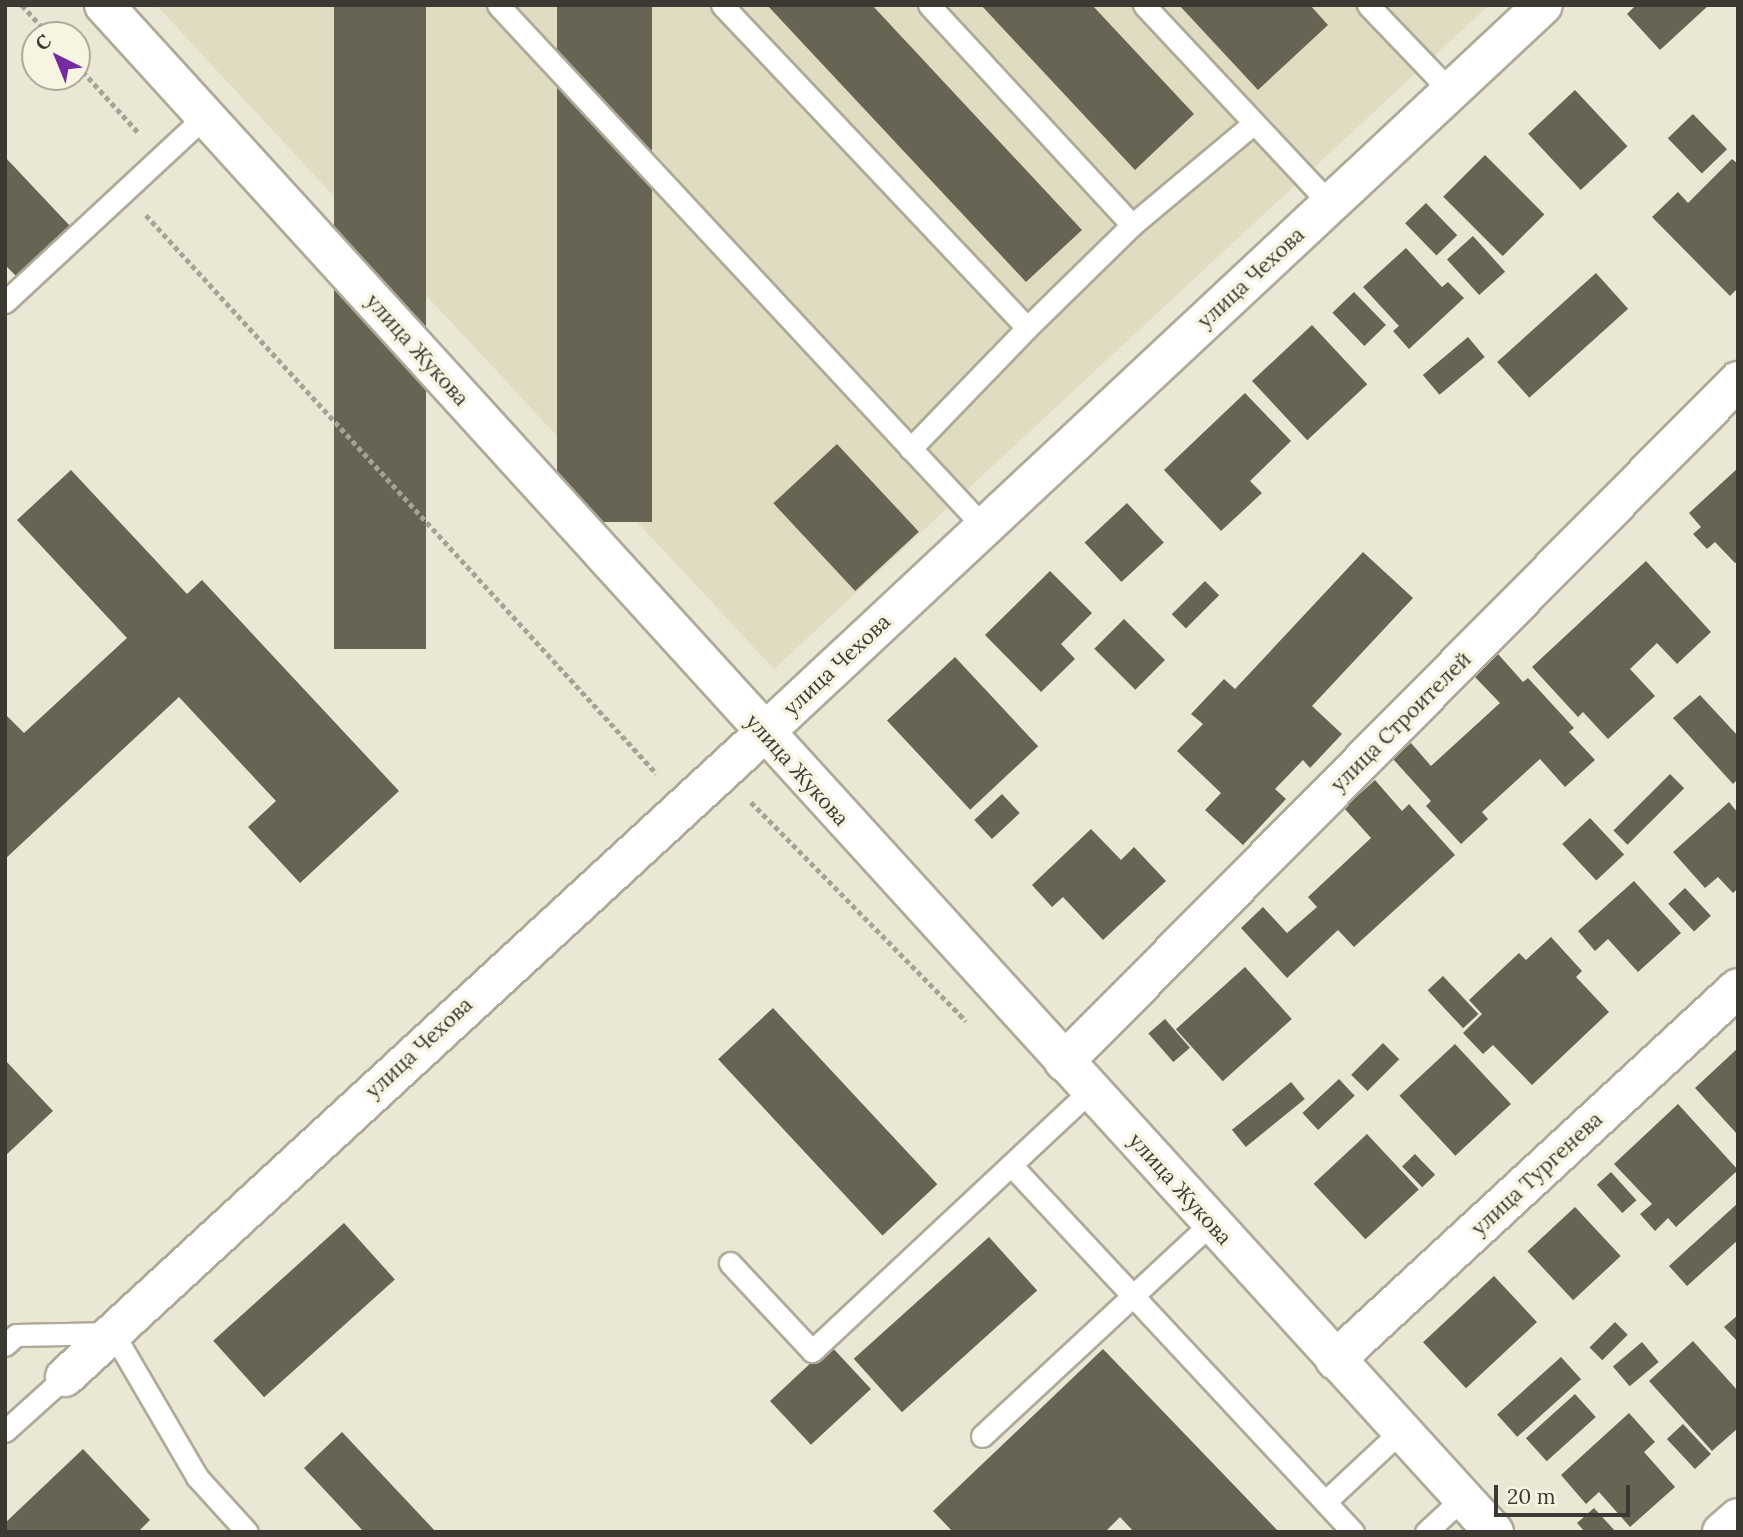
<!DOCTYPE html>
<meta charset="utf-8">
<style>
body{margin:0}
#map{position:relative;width:1743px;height:1537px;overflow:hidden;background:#eae7d4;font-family:Lora,serif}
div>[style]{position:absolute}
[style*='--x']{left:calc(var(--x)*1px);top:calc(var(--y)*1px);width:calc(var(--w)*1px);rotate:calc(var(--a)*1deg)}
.built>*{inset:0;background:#e0dcc2}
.building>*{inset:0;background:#676454;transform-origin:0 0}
.path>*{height:4.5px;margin-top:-2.25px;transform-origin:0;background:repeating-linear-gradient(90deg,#a5a394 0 5px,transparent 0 8.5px)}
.roads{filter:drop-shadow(2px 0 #adaa98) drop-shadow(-2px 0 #adaa98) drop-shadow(0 2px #adaa98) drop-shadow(0 -2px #adaa98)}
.lane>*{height:21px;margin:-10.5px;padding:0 10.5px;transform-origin:10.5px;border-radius:10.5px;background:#fff}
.street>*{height:38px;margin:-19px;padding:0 19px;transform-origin:19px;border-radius:19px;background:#fff}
.secondary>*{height:38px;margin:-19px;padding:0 19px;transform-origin:19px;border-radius:19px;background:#fff}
span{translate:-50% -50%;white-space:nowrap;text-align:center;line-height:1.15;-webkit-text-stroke:7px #f7f4e1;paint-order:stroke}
.street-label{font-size:21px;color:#3b3932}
.frame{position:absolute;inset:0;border:7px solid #3b3932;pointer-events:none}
.north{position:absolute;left:21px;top:21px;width:70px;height:70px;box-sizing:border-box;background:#f7f4e1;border:2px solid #aca99b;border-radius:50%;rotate:317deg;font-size:19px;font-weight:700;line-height:28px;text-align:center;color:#3b3932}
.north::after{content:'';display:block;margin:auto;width:24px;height:32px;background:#732b9f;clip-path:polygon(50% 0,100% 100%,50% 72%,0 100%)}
.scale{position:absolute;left:1494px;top:1485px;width:136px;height:32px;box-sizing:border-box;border:4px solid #3b3932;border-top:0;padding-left:9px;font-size:21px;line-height:24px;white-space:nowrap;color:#3b3932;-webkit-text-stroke:5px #f7f4e1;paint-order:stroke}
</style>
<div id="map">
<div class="built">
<i style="clip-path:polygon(156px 5px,1489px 5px,774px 669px)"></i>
</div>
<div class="building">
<i style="left:334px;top:5px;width:92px;height:644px"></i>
<i style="left:557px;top:5px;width:95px;height:517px"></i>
<i style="clip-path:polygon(767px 5px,872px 5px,1082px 230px,1026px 282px)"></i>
<i style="clip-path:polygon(981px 5px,1092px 5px,1194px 114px,1135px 170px)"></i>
<i style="clip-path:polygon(1179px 5px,1310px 5px,1328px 25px,1258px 90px)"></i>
<i style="clip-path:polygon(1636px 5px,1709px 5px,1660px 50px,1627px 14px)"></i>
<i style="left:1575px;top:90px;width:77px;height:64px;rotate:47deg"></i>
<i style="left:1693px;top:114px;width:49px;height:35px;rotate:46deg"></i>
<i style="left:1485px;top:155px;width:84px;height:59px;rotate:45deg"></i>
<i style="clip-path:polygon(5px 157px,70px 226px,16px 276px,5px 265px)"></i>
<i style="clip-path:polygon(1732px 159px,1738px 164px,1738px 288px,1730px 296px,1652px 217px,1678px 192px,1688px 203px)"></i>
<i style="left:1426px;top:203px;width:45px;height:29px;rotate:46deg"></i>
<i style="left:1473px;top:236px;width:48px;height:35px;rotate:48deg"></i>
<i style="clip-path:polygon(1406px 248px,1442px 287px,1448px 282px,1464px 298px,1409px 349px,1393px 331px,1399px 326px,1363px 287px)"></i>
<i style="left:1596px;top:273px;width:48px;height:133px;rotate:48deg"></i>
<i style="left:1354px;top:292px;width:46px;height:30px;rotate:46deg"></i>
<i style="left:1312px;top:325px;width:81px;height:82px;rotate:47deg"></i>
<i style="left:1468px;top:337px;width:26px;height:59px;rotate:50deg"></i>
<i style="clip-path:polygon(1245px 393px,1291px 441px,1250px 481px,1262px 493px,1221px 531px,1164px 470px)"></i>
<i style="left:837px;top:444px;width:120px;height:87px;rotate:47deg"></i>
<i style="clip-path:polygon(1738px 468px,1738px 561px,1735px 563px,1715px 542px,1707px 549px,1693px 534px,1701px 527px,1689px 513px)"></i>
<i style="clip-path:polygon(71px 470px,187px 594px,202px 580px,399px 791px,300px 883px,248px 827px,276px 801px,179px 697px,5px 859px,5px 714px,24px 733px,127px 638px,17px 520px)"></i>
<i style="left:1127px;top:503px;width:54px;height:58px;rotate:47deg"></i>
<i style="clip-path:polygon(1363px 552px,1413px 598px,1312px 706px,1342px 734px,1310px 768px,1303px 760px,1275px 789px,1286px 799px,1243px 845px,1205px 810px,1221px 793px,1177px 751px,1203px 724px,1191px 714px,1224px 679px,1235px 689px)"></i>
<i style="clip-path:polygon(1646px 561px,1711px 632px,1677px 664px,1657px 643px,1630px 669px,1655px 696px,1608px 739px,1583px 712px,1578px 717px,1532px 667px)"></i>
<i style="clip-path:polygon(1050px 571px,1092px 613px,1061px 644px,1075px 659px,1041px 692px,985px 635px)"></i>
<i style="left:1205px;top:581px;width:20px;height:47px;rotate:45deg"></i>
<i style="left:1124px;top:619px;width:58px;height:42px;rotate:45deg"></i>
<i style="clip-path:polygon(1498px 654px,1523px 682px,1528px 678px,1574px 728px,1569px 732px,1595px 760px,1565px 787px,1540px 759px,1482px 812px,1488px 819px,1461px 844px,1426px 806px,1431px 801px,1393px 759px,1411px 743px,1431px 766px,1500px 703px,1474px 676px)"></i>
<i style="left:955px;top:657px;width:122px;height:93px;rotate:47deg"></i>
<i style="clip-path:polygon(1700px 695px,1738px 736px,1738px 779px,1733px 784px,1673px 718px)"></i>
<i style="left:1670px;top:774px;width:20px;height:80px;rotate:45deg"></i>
<i style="clip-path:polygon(1375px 780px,1402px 811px,1409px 804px,1455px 855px,1354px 947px,1338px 930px,1287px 978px,1241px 928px,1263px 907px,1287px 933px,1317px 907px,1308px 897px,1371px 838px,1344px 808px)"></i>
<i style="left:1002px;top:794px;width:26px;height:38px;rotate:47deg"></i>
<i style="clip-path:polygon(1729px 802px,1738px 813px,1738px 888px,1733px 893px,1718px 877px,1705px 888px,1673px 852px)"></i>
<i style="left:1590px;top:818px;width:50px;height:38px;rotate:47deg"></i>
<i style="clip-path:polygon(1091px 829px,1121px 860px,1134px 847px,1166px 881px,1103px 940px,1063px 897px,1052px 907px,1032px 885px)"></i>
<i style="clip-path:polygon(1634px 881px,1681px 933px,1638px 972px,1608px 939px,1595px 951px,1578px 931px)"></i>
<i style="left:1685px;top:888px;width:38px;height:23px;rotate:47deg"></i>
<i style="clip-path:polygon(1551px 937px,1582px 971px,1576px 977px,1609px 1012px,1532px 1085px,1493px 1045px,1483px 1054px,1463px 1033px,1482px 1014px,1469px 1000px,1519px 953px,1526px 960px)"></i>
<i style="left:1245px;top:967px;width:70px;height:93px;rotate:48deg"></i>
<i style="left:1443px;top:976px;width:52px;height:21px;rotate:47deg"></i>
<i style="left:773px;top:1008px;width:241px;height:75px;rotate:47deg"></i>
<i style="left:1165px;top:1019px;width:38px;height:22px;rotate:49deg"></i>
<i style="left:1383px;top:1043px;width:23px;height:45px;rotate:45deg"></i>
<i style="left:1455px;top:1044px;width:82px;height:76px;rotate:47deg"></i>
<i style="clip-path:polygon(1738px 1048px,1738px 1135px,1695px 1088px)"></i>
<i style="clip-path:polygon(5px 1060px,53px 1111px,5px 1156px)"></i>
<i style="left:1339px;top:1079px;width:23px;height:50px;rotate:47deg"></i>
<i style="left:1291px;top:1082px;width:22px;height:76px;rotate:51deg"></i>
<i style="clip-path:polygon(1678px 1104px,1738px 1170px,1676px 1227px,1668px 1218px,1655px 1231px,1640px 1214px,1652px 1204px,1614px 1164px)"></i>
<i style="left:1367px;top:1134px;width:76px;height:73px;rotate:47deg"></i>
<i style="left:1415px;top:1154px;width:29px;height:18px;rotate:46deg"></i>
<i style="left:1611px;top:1172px;width:38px;height:19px;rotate:48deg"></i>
<i style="clip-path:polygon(1738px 1203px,1738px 1240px,1687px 1286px,1669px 1266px)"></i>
<i style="left:1575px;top:1207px;width:67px;height:65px;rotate:47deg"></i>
<i style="left:344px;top:1223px;width:76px;height:176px;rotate:48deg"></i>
<i style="left:989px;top:1237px;width:72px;height:182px;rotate:48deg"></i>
<i style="left:1494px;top:1276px;width:63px;height:97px;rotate:47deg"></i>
<i style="clip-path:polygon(1738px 1315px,1738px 1342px,1724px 1327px)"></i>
<i style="left:1615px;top:1322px;width:18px;height:36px;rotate:45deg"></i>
<i style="clip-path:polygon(1693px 1341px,1738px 1391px,1738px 1428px,1712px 1451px,1649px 1381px)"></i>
<i style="left:1642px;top:1342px;width:26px;height:38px;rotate:50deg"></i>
<i style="left:830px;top:1345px;width:60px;height:82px;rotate:47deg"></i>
<i style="clip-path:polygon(1103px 1349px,1279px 1532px,1134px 1532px,1120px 1517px,1105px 1532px,953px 1532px,933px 1511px)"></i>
<i style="left:1561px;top:1357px;width:30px;height:86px;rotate:48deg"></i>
<i style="left:1575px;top:1394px;width:31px;height:66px;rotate:48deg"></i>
<i style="clip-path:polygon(1629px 1413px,1655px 1442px,1644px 1452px,1675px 1487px,1630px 1527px,1599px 1492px,1586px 1504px,1561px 1475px)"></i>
<i style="left:1683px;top:1424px;width:41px;height:22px;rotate:47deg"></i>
<i style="clip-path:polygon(342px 1432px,436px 1532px,364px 1532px,304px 1468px)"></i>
<i style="clip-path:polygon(83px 1449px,150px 1520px,138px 1532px,5px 1532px,5px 1523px)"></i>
<i style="clip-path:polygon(1594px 1508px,1616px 1532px,1585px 1532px,1577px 1523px)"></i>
</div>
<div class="path">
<i style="--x:22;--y:5;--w:40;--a:48"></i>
<i style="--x:77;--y:65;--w:91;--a:47.7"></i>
<i style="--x:146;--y:215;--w:757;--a:47.57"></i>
<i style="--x:751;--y:802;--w:307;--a:45.5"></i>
</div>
<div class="roads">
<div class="lane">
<i style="--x:498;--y:5;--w:713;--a:47.05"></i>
<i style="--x:722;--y:5;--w:444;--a:46.6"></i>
<i style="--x:1027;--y:328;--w:168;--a:134"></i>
<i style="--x:929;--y:5;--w:299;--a:47.3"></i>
<i style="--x:1144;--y:5;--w:272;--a:46.9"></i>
<i style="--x:1368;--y:5;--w:120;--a:46.3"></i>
<i style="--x:5;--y:302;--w:273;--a:-42.9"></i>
<i style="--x:1027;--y:328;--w:147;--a:-44.4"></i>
<i style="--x:1132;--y:225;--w:159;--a:-39.9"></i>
<i style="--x:1011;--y:1165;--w:502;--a:47.02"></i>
<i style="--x:730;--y:1263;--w:120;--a:47"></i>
<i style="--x:812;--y:1351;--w:381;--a:-43.1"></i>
<i style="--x:5;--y:1345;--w:15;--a:-42"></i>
<i style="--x:16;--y:1335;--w:97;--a:-1.2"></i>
<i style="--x:113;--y:1333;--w:167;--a:59.7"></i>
<i style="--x:197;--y:1477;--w:74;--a:47.7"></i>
<i style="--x:5;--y:1431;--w:81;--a:-42"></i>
<i style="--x:982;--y:1436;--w:313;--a:-42.9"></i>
<i style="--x:1325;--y:1502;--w:104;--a:-43.1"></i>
<i style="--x:1426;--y:1532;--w:50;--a:-42.6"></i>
</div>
<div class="street">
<i style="--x:1064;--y:1062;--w:958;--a:-45.3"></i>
<i style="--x:1335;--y:1360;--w:548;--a:-42.71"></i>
<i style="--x:65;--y:1377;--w:950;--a:-42.65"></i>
<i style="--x:764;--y:733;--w:1066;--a:-43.06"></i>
<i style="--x:1722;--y:1532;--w:21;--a:-41"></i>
</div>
<div class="secondary">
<i style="--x:104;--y:5;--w:2065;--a:47.69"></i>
</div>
</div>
<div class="street-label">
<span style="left:1251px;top:278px;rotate:-43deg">улица Чехова</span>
<span style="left:417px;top:350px;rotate:48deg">улица Жукова</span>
<span style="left:837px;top:665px;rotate:-43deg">улица Чехова</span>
<span style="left:1401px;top:722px;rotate:-45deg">улица Строителей</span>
<span style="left:797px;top:770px;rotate:48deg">улица Жукова</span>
<span style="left:419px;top:1048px;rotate:-43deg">улица Чехова</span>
<span style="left:1537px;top:1174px;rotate:-43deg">улица Тургенева</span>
<span style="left:1180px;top:1189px;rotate:48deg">улица Жукова</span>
</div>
<div class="frame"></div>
<div class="north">С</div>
<div class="scale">20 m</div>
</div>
